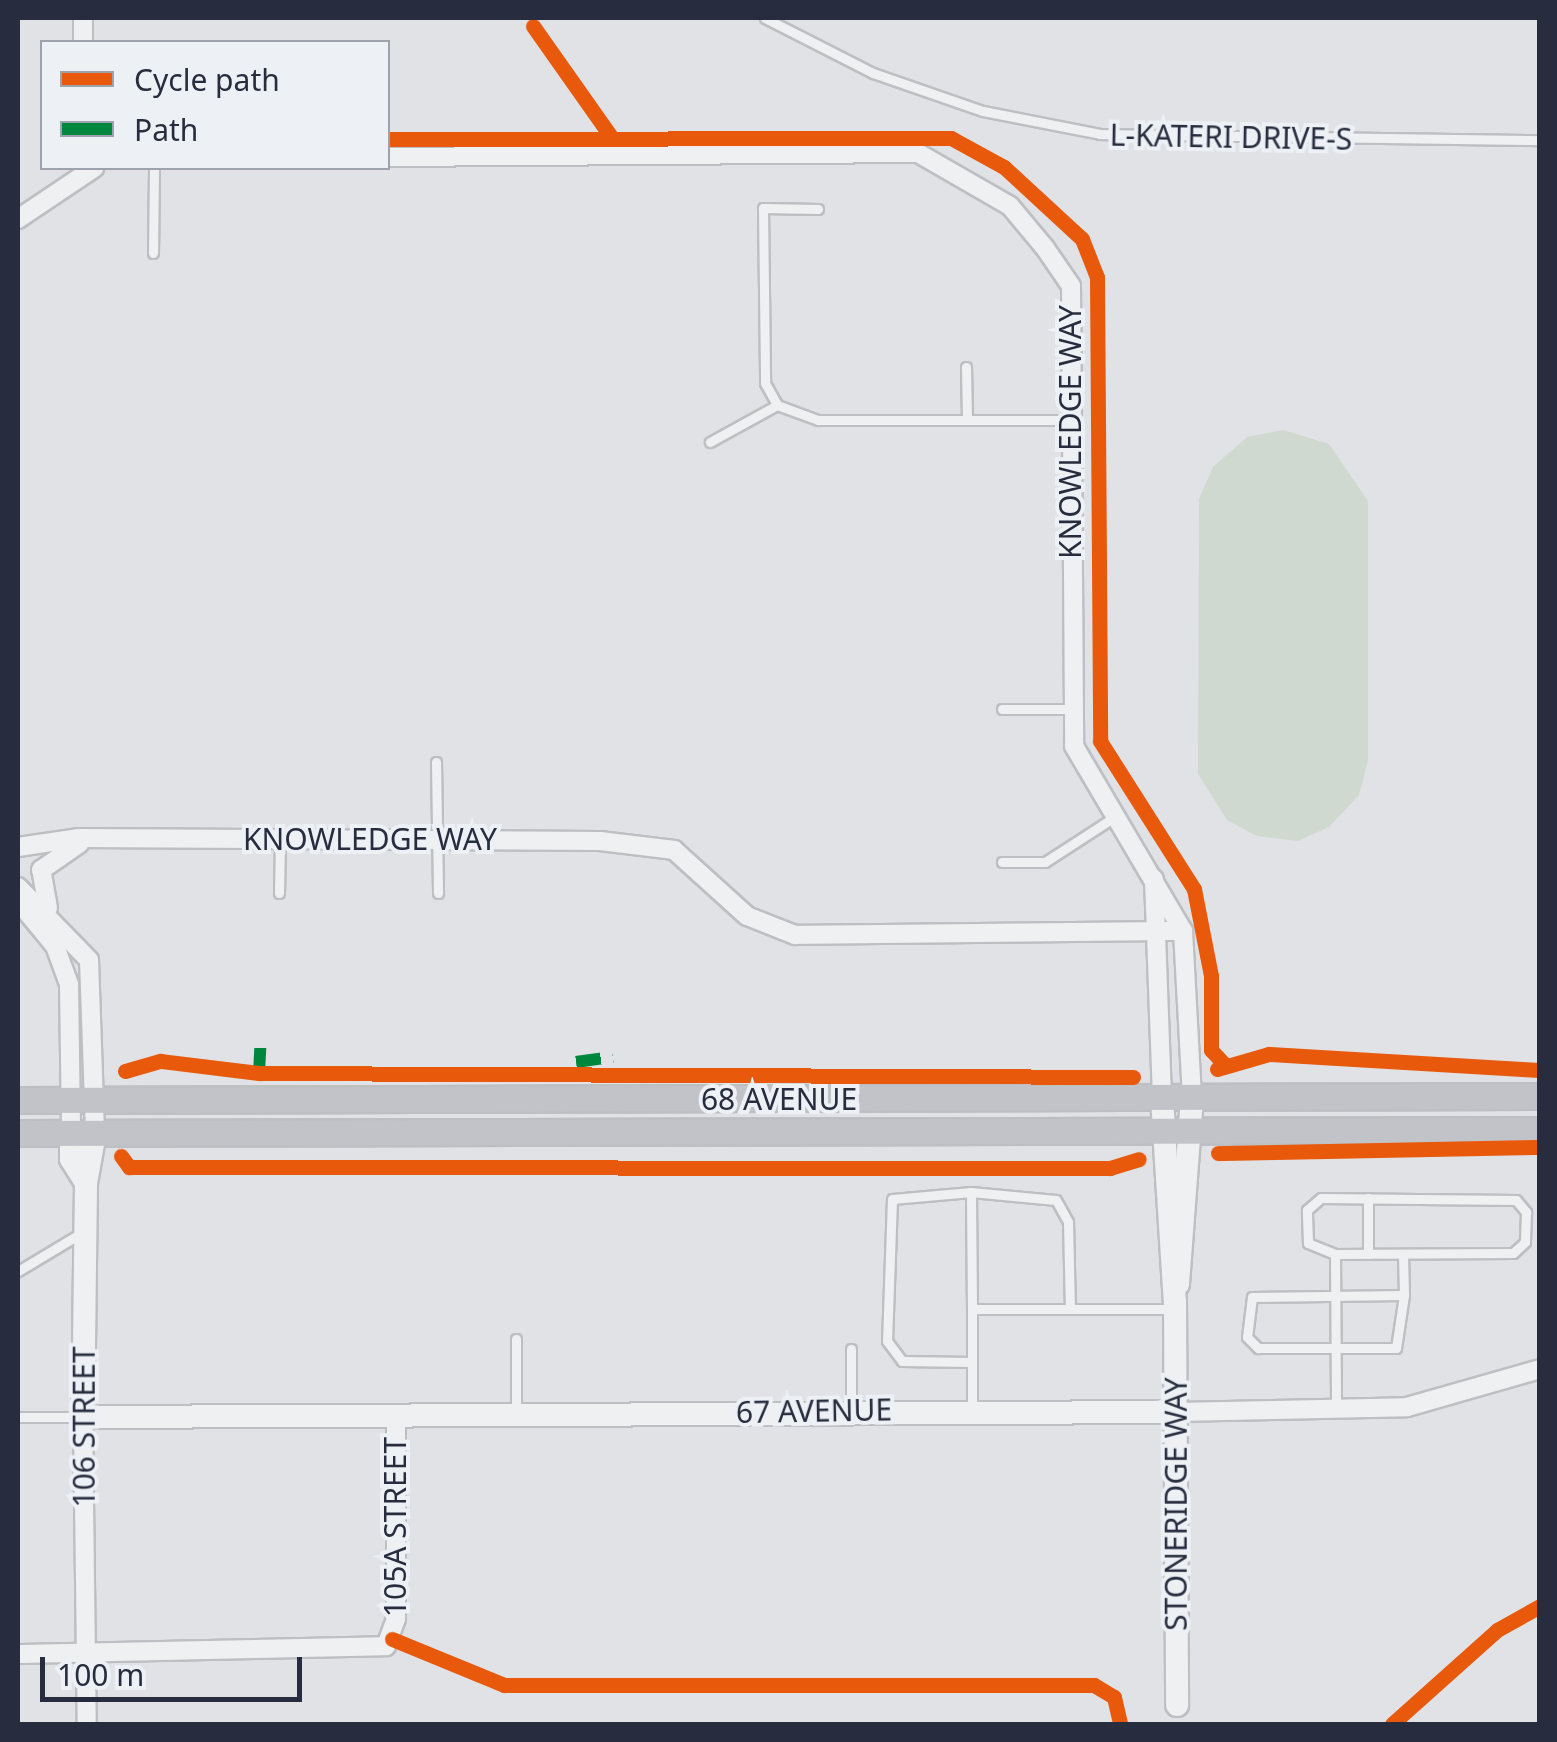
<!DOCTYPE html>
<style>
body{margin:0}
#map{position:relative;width:1557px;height:1742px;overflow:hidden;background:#e0e2e5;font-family:"Noto Sans",sans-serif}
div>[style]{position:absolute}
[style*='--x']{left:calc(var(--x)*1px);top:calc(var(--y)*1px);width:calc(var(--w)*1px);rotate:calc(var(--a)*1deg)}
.green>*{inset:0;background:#d0d9d0}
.roads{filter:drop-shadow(2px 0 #bdbfc2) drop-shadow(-2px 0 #bdbfc2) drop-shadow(0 2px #bdbfc2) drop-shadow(0 -2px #bdbfc2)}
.service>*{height:9px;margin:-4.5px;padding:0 4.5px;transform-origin:4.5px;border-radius:4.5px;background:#eff0f2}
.minor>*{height:18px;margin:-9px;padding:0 9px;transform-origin:9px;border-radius:9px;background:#eff0f2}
.tertiary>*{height:22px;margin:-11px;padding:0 11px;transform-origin:11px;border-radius:11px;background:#eff0f2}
.secondary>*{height:25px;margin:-12.5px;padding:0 12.5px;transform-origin:12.5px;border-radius:12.5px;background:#c1c3c8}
.quiet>*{height:12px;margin-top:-6px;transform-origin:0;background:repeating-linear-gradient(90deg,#00873e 0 25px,transparent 0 37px)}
.cycleway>*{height:15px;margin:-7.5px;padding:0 7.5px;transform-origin:7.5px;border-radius:7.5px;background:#e8590c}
span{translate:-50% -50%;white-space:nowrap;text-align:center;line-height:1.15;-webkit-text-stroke:8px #edf0f5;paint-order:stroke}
.street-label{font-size:30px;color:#272d3e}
.frame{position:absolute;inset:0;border:20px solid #272d3e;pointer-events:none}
.legend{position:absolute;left:40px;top:40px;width:350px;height:130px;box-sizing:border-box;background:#edf0f5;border:2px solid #9ea2ac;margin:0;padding:12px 18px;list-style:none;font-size:30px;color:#272d3e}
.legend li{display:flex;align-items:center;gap:20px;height:50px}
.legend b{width:50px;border:2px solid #9ea2ac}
.scale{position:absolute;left:40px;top:1657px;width:262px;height:45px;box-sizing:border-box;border:5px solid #272d3e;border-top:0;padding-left:12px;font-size:30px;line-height:35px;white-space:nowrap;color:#272d3e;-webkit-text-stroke:8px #edf0f5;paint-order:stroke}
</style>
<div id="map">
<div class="green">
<i style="clip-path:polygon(1283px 430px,1329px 444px,1368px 501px,1368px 761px,1359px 795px,1329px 827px,1298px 841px,1257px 836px,1227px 820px,1198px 774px,1199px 499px,1213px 467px,1247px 437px)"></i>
</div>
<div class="roads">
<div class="service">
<i style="--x:765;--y:18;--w:121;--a:27"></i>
<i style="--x:873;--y:73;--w:116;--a:19.1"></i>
<i style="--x:983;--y:111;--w:119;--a:11.1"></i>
<i style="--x:1100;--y:134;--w:440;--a:0.8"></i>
<i style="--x:818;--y:209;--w:55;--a:-179"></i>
<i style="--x:763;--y:208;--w:175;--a:89.3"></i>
<i style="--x:765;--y:383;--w:25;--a:61"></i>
<i style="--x:777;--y:405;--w:44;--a:20.1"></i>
<i style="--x:818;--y:420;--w:253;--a:0"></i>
<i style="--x:153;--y:253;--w:85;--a:-89.3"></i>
<i style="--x:966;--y:367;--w:53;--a:88.9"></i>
<i style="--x:710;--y:442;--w:77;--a:-28.9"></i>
<i style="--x:1002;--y:709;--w:66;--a:0"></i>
<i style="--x:436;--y:762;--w:131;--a:89.1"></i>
<i style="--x:1002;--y:862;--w:43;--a:0"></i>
<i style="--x:1045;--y:862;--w:85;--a:-32.9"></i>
<i style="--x:279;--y:893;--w:52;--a:-88.9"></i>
<i style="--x:971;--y:1192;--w:79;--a:174.9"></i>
<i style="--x:892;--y:1199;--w:142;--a:92"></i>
<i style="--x:887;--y:1341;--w:25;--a:53"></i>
<i style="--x:902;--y:1361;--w:70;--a:0.8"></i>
<i style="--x:1368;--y:1198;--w:56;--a:90"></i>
<i style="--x:1335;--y:1254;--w:29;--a:-158"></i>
<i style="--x:1308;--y:1243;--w:33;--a:-92"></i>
<i style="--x:1307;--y:1210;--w:18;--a:-41"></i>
<i style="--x:1321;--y:1198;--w:195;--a:0.6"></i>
<i style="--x:1516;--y:1200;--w:16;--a:50"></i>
<i style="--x:1526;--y:1212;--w:30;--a:92"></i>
<i style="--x:1525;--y:1242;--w:16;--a:137"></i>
<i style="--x:1513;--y:1253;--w:178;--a:179.7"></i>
<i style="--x:1335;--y:1254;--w:156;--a:89.6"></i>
<i style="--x:1403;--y:1254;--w:41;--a:88.6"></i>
<i style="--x:1404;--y:1295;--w:152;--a:179.2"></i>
<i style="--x:1252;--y:1297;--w:40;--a:97.1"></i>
<i style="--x:1247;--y:1337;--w:16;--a:45"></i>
<i style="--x:1258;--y:1348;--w:138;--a:0"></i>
<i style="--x:1396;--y:1348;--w:54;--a:-81.4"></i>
<i style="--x:18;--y:1271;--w:76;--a:-31"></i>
<i style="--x:972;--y:1309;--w:117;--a:-90.5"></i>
<i style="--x:971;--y:1192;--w:85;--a:5.4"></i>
<i style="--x:1056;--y:1200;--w:25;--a:61"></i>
<i style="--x:1068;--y:1222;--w:87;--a:88.7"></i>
<i style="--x:516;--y:1339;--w:72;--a:90"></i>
<i style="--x:851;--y:1349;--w:61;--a:90"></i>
<i style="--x:972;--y:1410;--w:101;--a:-90"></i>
<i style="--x:972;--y:1309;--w:200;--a:0"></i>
<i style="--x:18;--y:1417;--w:62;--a:0"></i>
</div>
<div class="minor">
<i style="--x:83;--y:18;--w:24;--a:90"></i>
<i style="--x:388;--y:157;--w:530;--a:-0.43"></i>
<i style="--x:918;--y:153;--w:106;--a:29.9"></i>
<i style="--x:1010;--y:206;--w:55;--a:50.2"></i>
<i style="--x:1045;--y:248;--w:46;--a:55.6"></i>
<i style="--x:1071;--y:286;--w:460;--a:89.6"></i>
<i style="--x:1074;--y:746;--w:215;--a:59.5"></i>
<i style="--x:1183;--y:931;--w:167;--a:86.9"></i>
<i style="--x:18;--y:219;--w:92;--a:-33.9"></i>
<i style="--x:18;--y:847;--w:62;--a:-8.4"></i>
<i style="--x:79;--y:838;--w:521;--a:0.33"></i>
<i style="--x:600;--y:841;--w:75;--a:6.9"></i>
<i style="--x:674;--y:850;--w:98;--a:42.1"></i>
<i style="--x:747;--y:916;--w:52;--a:21.6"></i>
<i style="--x:795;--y:935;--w:388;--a:-0.6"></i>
<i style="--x:1154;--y:879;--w:219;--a:87.9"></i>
<i style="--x:18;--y:887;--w:102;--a:45.8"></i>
<i style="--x:89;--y:960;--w:173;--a:88"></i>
<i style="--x:18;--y:901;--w:58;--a:50.6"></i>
<i style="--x:55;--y:946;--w:40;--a:69.8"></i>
<i style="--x:69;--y:984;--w:149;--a:89.2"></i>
<i style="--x:48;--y:908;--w:39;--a:-100"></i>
<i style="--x:41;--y:870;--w:47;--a:-34.7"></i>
<i style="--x:1176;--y:1412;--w:231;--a:-1.2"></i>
<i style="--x:1407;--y:1407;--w:138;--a:-15.9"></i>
<i style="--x:83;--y:1417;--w:307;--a:89.3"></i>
<i style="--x:18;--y:1654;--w:368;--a:-1.2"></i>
<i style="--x:386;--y:1646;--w:29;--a:-70"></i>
<i style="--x:396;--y:1619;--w:203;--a:-90"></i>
</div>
<div class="tertiary">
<i style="--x:1162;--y:1098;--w:204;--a:86.4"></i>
<i style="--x:1175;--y:1302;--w:403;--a:89.7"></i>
<i style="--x:71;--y:1133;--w:26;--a:90"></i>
<i style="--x:71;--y:1159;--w:28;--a:58"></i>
<i style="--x:86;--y:1183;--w:234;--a:90.7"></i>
<i style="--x:83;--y:1417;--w:1093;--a:-0.26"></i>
<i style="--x:86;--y:1183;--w:51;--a:-79.8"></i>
<i style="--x:1178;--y:1284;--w:187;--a:-85.7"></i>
</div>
<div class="secondary">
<i style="--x:18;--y:1100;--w:1522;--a:-0.15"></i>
<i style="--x:18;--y:1133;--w:1522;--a:-0.11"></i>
</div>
</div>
<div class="quiet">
<i style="--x:576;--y:1062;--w:37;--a:-8"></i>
<i style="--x:259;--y:1073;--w:35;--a:-87"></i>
</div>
<div class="cycleway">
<i style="--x:533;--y:26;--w:137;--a:54.8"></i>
<i style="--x:388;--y:139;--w:563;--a:-0.1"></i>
<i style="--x:951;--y:138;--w:60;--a:28.7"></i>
<i style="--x:1004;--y:167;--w:106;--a:42.7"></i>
<i style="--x:1082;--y:239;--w:41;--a:68.5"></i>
<i style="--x:1097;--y:277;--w:464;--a:89.6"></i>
<i style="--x:1100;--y:741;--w:175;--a:57.6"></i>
<i style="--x:1194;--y:889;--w:89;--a:78.9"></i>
<i style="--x:1211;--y:976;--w:74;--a:90"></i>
<i style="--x:1211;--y:1050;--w:19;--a:47"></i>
<i style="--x:1217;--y:1069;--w:54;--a:-16.1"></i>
<i style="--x:1269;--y:1054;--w:271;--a:3.4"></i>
<i style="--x:125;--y:1071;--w:37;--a:-16"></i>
<i style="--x:161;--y:1061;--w:99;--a:7"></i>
<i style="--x:259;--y:1073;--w:874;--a:0.26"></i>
<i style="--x:1218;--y:1153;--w:322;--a:-1.1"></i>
<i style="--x:121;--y:1156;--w:14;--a:54"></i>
<i style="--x:129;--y:1167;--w:981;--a:0.06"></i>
<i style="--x:1110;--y:1168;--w:30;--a:-17"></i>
<i style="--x:392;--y:1639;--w:121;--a:22.3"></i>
<i style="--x:504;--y:1685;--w:590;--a:0"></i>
<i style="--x:1094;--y:1685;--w:23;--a:31"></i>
<i style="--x:1114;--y:1697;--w:28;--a:77"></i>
<i style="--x:1392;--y:1724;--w:141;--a:-41.8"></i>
<i style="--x:1497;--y:1630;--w:49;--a:-29.2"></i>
</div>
<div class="street-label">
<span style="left:1231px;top:137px;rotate:1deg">L-KATERI DRIVE-S</span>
<span style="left:1070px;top:432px;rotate:-90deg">KNOWLEDGE WAY</span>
<span style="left:370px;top:839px">KNOWLEDGE WAY</span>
<span style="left:779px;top:1099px">68 AVENUE</span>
<span style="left:814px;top:1411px;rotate:-1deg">67 AVENUE</span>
<span style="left:84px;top:1427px;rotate:-90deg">106 STREET</span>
<span style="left:1176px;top:1504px;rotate:-90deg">STONERIDGE WAY</span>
<span style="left:395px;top:1527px;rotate:-90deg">105A STREET</span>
</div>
<div class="frame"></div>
<ul class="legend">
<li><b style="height:12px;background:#e8590c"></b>Cycle path</li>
<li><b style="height:12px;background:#00873e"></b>Path</li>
</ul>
<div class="scale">100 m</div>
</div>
